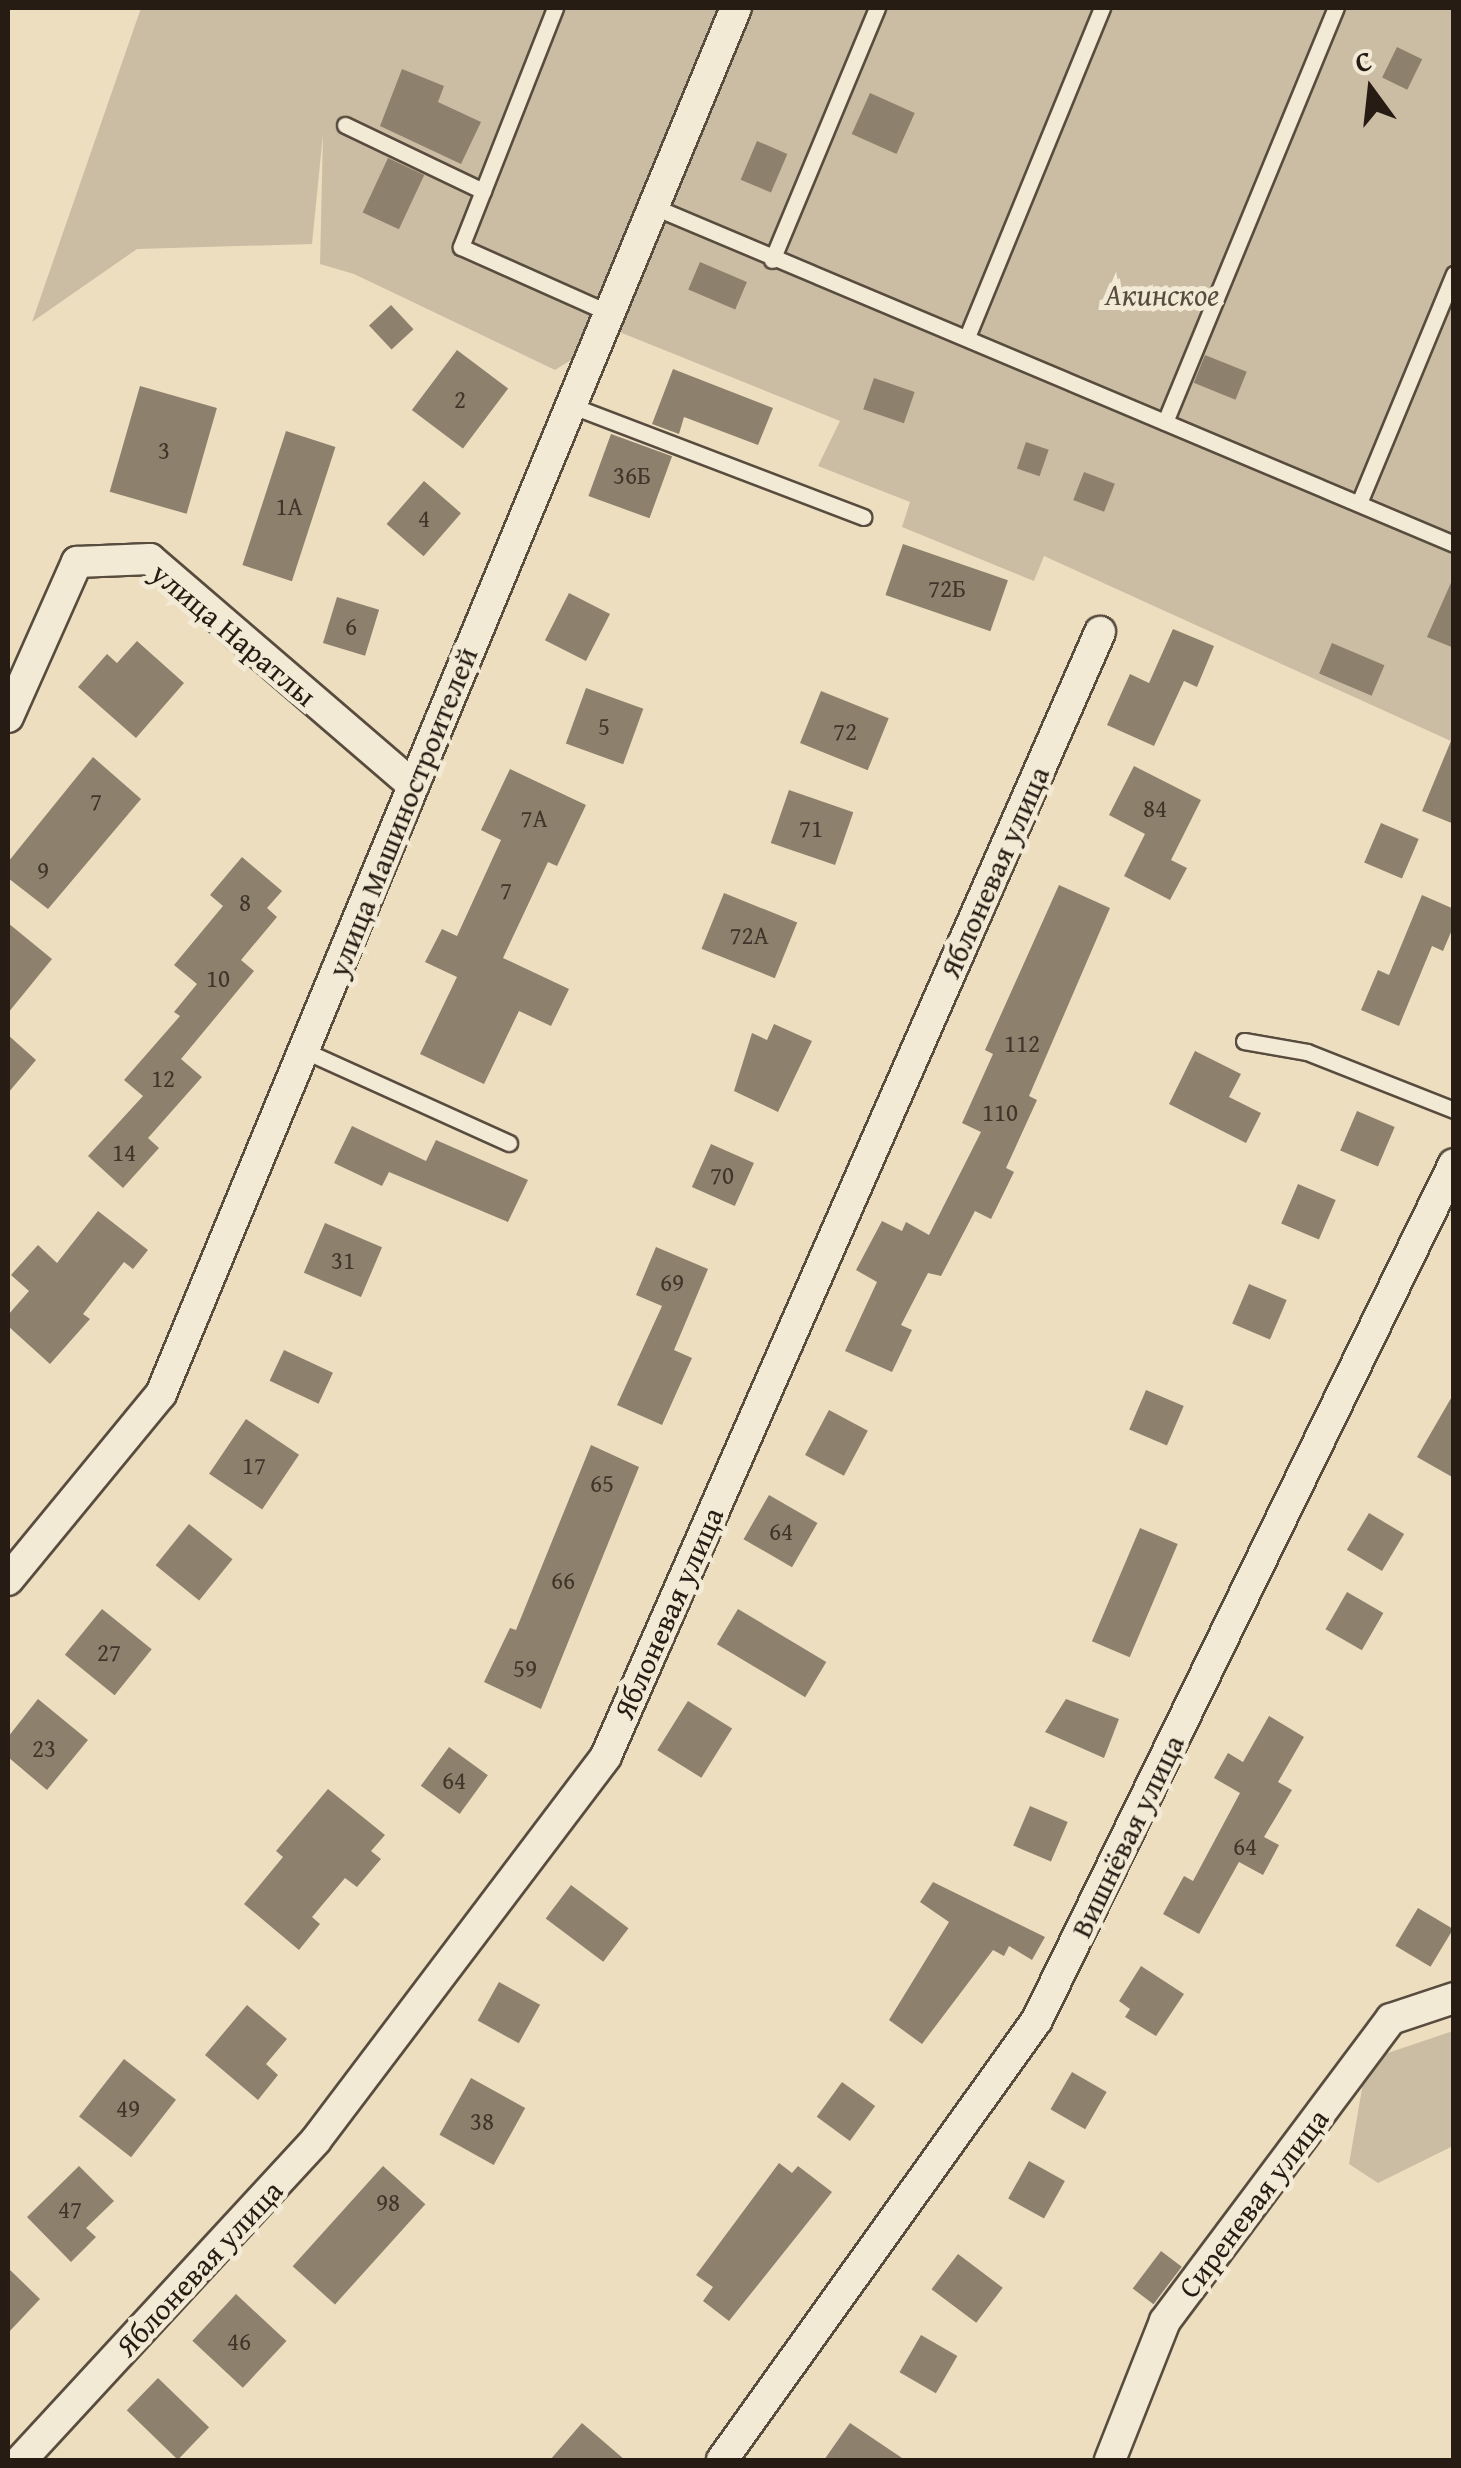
<!DOCTYPE html>
<meta charset="utf-8">
<style>
body{margin:0}
#map{position:relative;width:1461px;height:2468px;overflow:hidden;background:#eddec0;font-family:"Gentium Book Plus",serif}
div>[style]{position:absolute}
[style*='--x']{left:calc(var(--x)*1px);top:calc(var(--y)*1px);width:calc(var(--w)*1px);rotate:calc(var(--a)*1deg)}
.green>*{inset:0;background:#cbbda3}
.building>*{inset:0;background:#8d816d;transform-origin:0 0}
.roads{filter:drop-shadow(2px 0 #584c3e) drop-shadow(-2px 0 #584c3e) drop-shadow(0 2px #584c3e) drop-shadow(0 -2px #584c3e)}
.lane>*{height:15px;margin:-7.5px;padding:0 7.5px;transform-origin:7.5px;border-radius:7.5px;background:#f3ead6}
.street>*{height:30px;margin:-15px;padding:0 15px;transform-origin:15px;border-radius:15px;background:#f3ead6}
span{translate:-50% -50%;white-space:nowrap;text-align:center;line-height:1.15;-webkit-text-stroke:10px #f3ead6;paint-order:stroke}
.number-label{font-size:25px;color:#40352a}
.number-label span{-webkit-text-stroke-width:0}
.park-label{font-size:30px;color:#584c3e;font-style:italic}
.street-label{font-size:30px;color:#261c13}
.frame{position:absolute;inset:0;border:10px solid #261c13;pointer-events:none}
.north{position:absolute;left:1321px;top:40px;width:100px;height:100px;-webkit-text-stroke:8px #f3ead6;paint-order:stroke;rotate:345deg;font-size:28px;font-weight:700;line-height:40px;text-align:center;color:#261c13}
.north::after{content:'';display:block;margin:auto;width:35px;height:45px;background:#261c13;clip-path:polygon(50% 0,100% 100%,50% 72%,0 100%)}
</style>
<div id="map">
<div class="green">
<i style="clip-path:polygon(141px 8px,1453px 8px,1453px 742px,1044px 556px,1034px 581px,902px 527px,910px 502px,818px 466px,840px 421px,617px 331px,555px 370px,354px 274px,320px 264px,323px 134px,312px 244px,137px 249px,32px 322px)"></i>
<i style="clip-path:polygon(1453px 2031px,1453px 2146px,1378px 2183px,1349px 2164px,1367px 2060px)"></i>
</div>
<div class="building">
<i style="left:1397px;top:47px;width:28px;height:34px;rotate:26deg"></i>
<i style="clip-path:polygon(402px 69px,444px 86px,438px 102px,481px 122px,461px 164px,380px 126px)"></i>
<i style="left:870px;top:93px;width:49px;height:45px;rotate:24deg"></i>
<i style="left:757px;top:141px;width:33px;height:42px;rotate:23deg"></i>
<i style="left:388px;top:158px;width:40px;height:60px;rotate:25deg"></i>
<i style="left:700px;top:262px;width:51px;height:30px;rotate:23deg"></i>
<i style="left:391px;top:305px;width:33px;height:30px;rotate:47deg"></i>
<i style="left:457px;top:350px;width:64px;height:75px;rotate:37deg"></i>
<i style="left:1205px;top:355px;width:45px;height:30px;rotate:22deg"></i>
<i style="clip-path:polygon(673px 369px,773px 408px,758px 445px,684px 417px,679px 434px,652px 424px)"></i>
<i style="left:874px;top:378px;width:43px;height:33px;rotate:19deg"></i>
<i style="left:140px;top:386px;width:80px;height:110px;rotate:16deg"></i>
<i style="left:286px;top:431px;width:52px;height:141px;rotate:18deg"></i>
<i style="left:611px;top:434px;width:65px;height:66px;rotate:20deg"></i>
<i style="left:1026px;top:442px;width:24px;height:28px;rotate:19deg"></i>
<i style="left:1084px;top:472px;width:33px;height:30px;rotate:21deg"></i>
<i style="left:424px;top:481px;width:49px;height:57px;rotate:41deg"></i>
<i style="left:903px;top:544px;width:111px;height:54px;rotate:19deg"></i>
<i style="clip-path:polygon(1454px 576px,1454px 648px,1427px 637px)"></i>
<i style="left:569px;top:593px;width:46px;height:53px;rotate:27deg"></i>
<i style="left:337px;top:597px;width:44px;height:48px;rotate:17deg"></i>
<i style="clip-path:polygon(1173px 629px,1214px 646px,1197px 687px,1184px 681px,1154px 746px,1107px 725px,1130px 674px,1149px 683px)"></i>
<i style="clip-path:polygon(137px 641px,184px 683px,136px 738px,78px 687px,107px 654px,117px 663px)"></i>
<i style="left:1332px;top:643px;width:57px;height:33px;rotate:23deg"></i>
<i style="left:586px;top:688px;width:61px;height:59px;rotate:20deg"></i>
<i style="left:821px;top:691px;width:73px;height:56px;rotate:22deg"></i>
<i style="clip-path:polygon(1453px 736px,1454px 736px,1454px 824px,1422px 811px)"></i>
<i style="clip-path:polygon(93px 757px,141px 799px,48px 909px,8px 878px,8px 862px)"></i>
<i style="clip-path:polygon(1134px 766px,1201px 800px,1171px 860px,1187px 868px,1170px 900px,1124px 876px,1145px 834px,1109px 815px)"></i>
<i style="clip-path:polygon(510px 769px,586px 805px,557px 866px,548px 862px,503px 958px,569px 989px,551px 1026px,519px 1011px,484px 1084px,420px 1054px,457px 977px,425px 962px,442px 929px,457px 936px,501px 840px,481px 830px)"></i>
<i style="left:789px;top:790px;width:68px;height:56px;rotate:19deg"></i>
<i style="left:1381px;top:823px;width:41px;height:43px;rotate:23deg"></i>
<i style="clip-path:polygon(242px 857px,282px 891px,267px 908px,277px 917px,241px 960px,254px 971px,181px 1059px,202px 1077px,148px 1138px,159px 1148px,123px 1188px,88px 1156px,143px 1096px,124px 1080px,180px 1016px,174px 1012px,197px 984px,174px 965px,223px 906px,210px 895px)"></i>
<i style="clip-path:polygon(1059px 885px,1110px 908px,1029px 1096px,1037px 1100px,1006px 1168px,1014px 1172px,991px 1219px,975px 1211px,941px 1276px,928px 1273px,901px 1325px,912px 1330px,892px 1372px,845px 1351px,877px 1282px,856px 1270px,882px 1221px,902px 1231px,906px 1222px,929px 1235px,981px 1132px,962px 1123px,993px 1054px,985px 1050px)"></i>
<i style="left:724px;top:893px;width:79px;height:60px;rotate:22deg"></i>
<i style="clip-path:polygon(1422px 895px,1454px 909px,1454px 925px,1443px 951px,1432px 946px,1399px 1026px,1361px 1010px,1378px 970px,1389px 975px)"></i>
<i style="clip-path:polygon(8px 923px,52px 959px,8px 1013px)"></i>
<i style="clip-path:polygon(774px 1024px,812px 1041px,778px 1112px,734px 1091px,752px 1033px,767px 1040px)"></i>
<i style="clip-path:polygon(8px 1035px,36px 1060px,8px 1093px)"></i>
<i style="clip-path:polygon(1195px 1051px,1241px 1074px,1229px 1097px,1261px 1113px,1246px 1143px,1169px 1104px)"></i>
<i style="left:1357px;top:1111px;width:41px;height:43px;rotate:23deg"></i>
<i style="clip-path:polygon(352px 1126px,426px 1161px,436px 1140px,528px 1180px,508px 1222px,389px 1172px,382px 1186px,334px 1163px)"></i>
<i style="left:711px;top:1144px;width:47px;height:47px;rotate:24deg"></i>
<i style="left:1298px;top:1184px;width:41px;height:43px;rotate:23deg"></i>
<i style="clip-path:polygon(98px 1211px,148px 1250px,133px 1269px,124px 1262px,83px 1314px,90px 1319px,50px 1364px,8px 1326px,8px 1315px,29px 1291px,11px 1275px,38px 1245px,57px 1263px)"></i>
<i style="left:325px;top:1223px;width:62px;height:54px;rotate:23deg"></i>
<i style="clip-path:polygon(656px 1247px,708px 1269px,674px 1350px,692px 1358px,662px 1425px,617px 1405px,662px 1306px,636px 1295px)"></i>
<i style="left:1249px;top:1284px;width:41px;height:43px;rotate:23deg"></i>
<i style="left:284px;top:1350px;width:54px;height:34px;rotate:25deg"></i>
<i style="left:1146px;top:1390px;width:41px;height:43px;rotate:23deg"></i>
<i style="clip-path:polygon(1454px 1393px,1454px 1478px,1417px 1457px)"></i>
<i style="left:829px;top:1410px;width:44px;height:51px;rotate:28deg"></i>
<i style="left:246px;top:1419px;width:64px;height:66px;rotate:34deg"></i>
<i style="clip-path:polygon(591px 1445px,639px 1467px,541px 1709px,484px 1682px,510px 1628px,516px 1630px)"></i>
<i style="left:769px;top:1495px;width:56px;height:51px;rotate:30deg"></i>
<i style="left:1369px;top:1513px;width:41px;height:43px;rotate:31deg"></i>
<i style="left:189px;top:1524px;width:56px;height:53px;rotate:39deg"></i>
<i style="left:1140px;top:1528px;width:41px;height:123px;rotate:23deg"></i>
<i style="left:1347px;top:1592px;width:42px;height:43px;rotate:30deg"></i>
<i style="left:102px;top:1609px;width:64px;height:59px;rotate:39deg"></i>
<i style="left:738px;top:1609px;width:103px;height:41px;rotate:31deg"></i>
<i style="clip-path:polygon(38px 1699px,88px 1740px,47px 1790px,8px 1757px,8px 1737px)"></i>
<i style="clip-path:polygon(1066px 1699px,1119px 1719px,1104px 1758px,1045px 1732px)"></i>
<i style="left:688px;top:1701px;width:52px;height:58px;rotate:32deg"></i>
<i style="clip-path:polygon(1269px 1716px,1304px 1737px,1278px 1782px,1292px 1790px,1264px 1837px,1279px 1845px,1263px 1875px,1239px 1862px,1199px 1934px,1163px 1914px,1184px 1876px,1193px 1881px,1240px 1793px,1214px 1778px,1228px 1753px,1243px 1762px)"></i>
<i style="left:449px;top:1747px;width:48px;height:48px;rotate:36deg"></i>
<i style="clip-path:polygon(328px 1789px,385px 1835px,371px 1851px,381px 1859px,357px 1887px,345px 1878px,312px 1917px,320px 1924px,299px 1950px,244px 1904px,283px 1857px,276px 1851px)"></i>
<i style="left:1030px;top:1806px;width:41px;height:43px;rotate:23deg"></i>
<i style="clip-path:polygon(933px 1882px,1045px 1937px,1032px 1960px,1009px 1946px,1004px 1956px,993px 1950px,922px 2044px,889px 2020px,949px 1922px,920px 1902px)"></i>
<i style="left:571px;top:1885px;width:72px;height:42px;rotate:37deg"></i>
<i style="left:1418px;top:1908px;width:41px;height:44px;rotate:31deg"></i>
<i style="clip-path:polygon(1141px 1966px,1184px 1994px,1156px 2036px,1125px 2017px,1130px 2009px,1119px 2001px)"></i>
<i style="left:499px;top:1982px;width:47px;height:44px;rotate:29deg"></i>
<i style="clip-path:polygon(247px 2005px,287px 2039px,266px 2064px,278px 2075px,258px 2100px,205px 2055px)"></i>
<i style="left:124px;top:2059px;width:66px;height:73px;rotate:38deg"></i>
<i style="left:1072px;top:2072px;width:40px;height:43px;rotate:30deg"></i>
<i style="left:471px;top:2078px;width:62px;height:65px;rotate:29deg"></i>
<i style="left:842px;top:2082px;width:41px;height:43px;rotate:36deg"></i>
<i style="left:1029px;top:2161px;width:41px;height:43px;rotate:29deg"></i>
<i style="clip-path:polygon(779px 2163px,792px 2173px,798px 2166px,832px 2192px,729px 2321px,703px 2301px,713px 2287px,696px 2275px)"></i>
<i style="clip-path:polygon(79px 2166px,114px 2201px,86px 2228px,96px 2237px,71px 2262px,27px 2217px)"></i>
<i style="left:383px;top:2166px;width:57px;height:135px;rotate:42deg"></i>
<i style="left:1161px;top:2251px;width:26px;height:47px;rotate:37deg"></i>
<i style="left:958px;top:2254px;width:56px;height:44px;rotate:37deg"></i>
<i style="clip-path:polygon(8px 2268px,40px 2299px,8px 2333px)"></i>
<i style="left:236px;top:2294px;width:69px;height:64px;rotate:43deg"></i>
<i style="left:921px;top:2335px;width:42px;height:43px;rotate:30deg"></i>
<i style="left:158px;top:2378px;width:71px;height:45px;rotate:44deg"></i>
<i style="clip-path:polygon(582px 2423px,625px 2460px,550px 2460px)"></i>
<i style="clip-path:polygon(850px 2423px,905px 2460px,824px 2460px)"></i>
</div>
<div class="roads">
<div class="lane">
<i style="--x:555;--y:8;--w:257;--a:111.5"></i>
<i style="--x:461;--y:247;--w:160;--a:24"></i>
<i style="--x:345;--y:125;--w:153;--a:25.6"></i>
<i style="--x:652;--y:206;--w:870;--a:22.85"></i>
<i style="--x:772;--y:260;--w:273;--a:-67.4"></i>
<i style="--x:967;--y:337;--w:356;--a:-67.7"></i>
<i style="--x:570;--y:405;--w:314;--a:20.9"></i>
<i style="--x:1165;--y:422;--w:448;--a:-67.6"></i>
<i style="--x:1359;--y:503;--w:248;--a:-67.5"></i>
<i style="--x:1244;--y:1041;--w:64;--a:9.9"></i>
<i style="--x:1307;--y:1052;--w:158;--a:21.5"></i>
<i style="--x:303;--y:1050;--w:226;--a:24.3"></i>
</div>
<div class="street">
<i style="--x:8;--y:717;--w:170;--a:-66"></i>
<i style="--x:77;--y:562;--w:73;--a:-2.4"></i>
<i style="--x:150;--y:559;--w:347;--a:40.7"></i>
<i style="--x:8;--y:1580;--w:241;--a:-50.6"></i>
<i style="--x:161;--y:1394;--w:1501;--a:-67.47"></i>
<i style="--x:21;--y:2460;--w:435;--a:-47.3"></i>
<i style="--x:316;--y:2140;--w:481;--a:-52.9"></i>
<i style="--x:606;--y:1756;--w:1228;--a:-66.27"></i>
<i style="--x:722;--y:2460;--w:541;--a:-54.4"></i>
<i style="--x:1037;--y:2020;--w:952;--a:-64.03"></i>
<i style="--x:1110;--y:2460;--w:149;--a:-68.4"></i>
<i style="--x:1165;--y:2321;--w:377;--a:-53.2"></i>
<i style="--x:1391;--y:2019;--w:66;--a:-18.4"></i>
</div>
</div>
<div class="number-label">
<span style="left:460px;top:399px">2</span>
<span style="left:164px;top:450px">3</span>
<span style="left:632px;top:475px">36Б</span>
<span style="left:289px;top:506px">1А</span>
<span style="left:424px;top:518px">4</span>
<span style="left:947px;top:588px">72Б</span>
<span style="left:351px;top:626px">6</span>
<span style="left:604px;top:726px">5</span>
<span style="left:845px;top:731px">72</span>
<span style="left:96px;top:801px">7</span>
<span style="left:1155px;top:808px">84</span>
<span style="left:534px;top:818px">7А</span>
<span style="left:811px;top:828px">71</span>
<span style="left:43px;top:870px">9</span>
<span style="left:506px;top:890px">7</span>
<span style="left:245px;top:902px">8</span>
<span style="left:749px;top:935px">72А</span>
<span style="left:218px;top:978px">10</span>
<span style="left:1022px;top:1043px">112</span>
<span style="left:163px;top:1078px">12</span>
<span style="left:1000px;top:1112px">110</span>
<span style="left:124px;top:1152px">14</span>
<span style="left:722px;top:1175px">70</span>
<span style="left:343px;top:1260px">31</span>
<span style="left:672px;top:1282px">69</span>
<span style="left:254px;top:1465px">17</span>
<span style="left:602px;top:1483px">65</span>
<span style="left:781px;top:1531px">64</span>
<span style="left:563px;top:1580px">66</span>
<span style="left:109px;top:1652px">27</span>
<span style="left:525px;top:1668px">59</span>
<span style="left:44px;top:1748px">23</span>
<span style="left:454px;top:1780px">64</span>
<span style="left:1245px;top:1846px">64</span>
<span style="left:128px;top:2108px">49</span>
<span style="left:482px;top:2121px">38</span>
<span style="left:388px;top:2202px">98</span>
<span style="left:70px;top:2209px">47</span>
<span style="left:239px;top:2341px">46</span>
</div>
<div class="park-label">
<span style="left:1162px;top:294px">Акинское</span>
</div>
<div class="street-label">
<span style="left:234px;top:634px;rotate:40deg">улица Наратлы</span>
<span style="left:402px;top:812px;rotate:-68deg">улица Машиностроителей</span>
<span style="left:994px;top:872px;rotate:-66deg">Яблоневая улица</span>
<span style="left:668px;top:1613px;rotate:-66deg">Яблоневая улица</span>
<span style="left:1127px;top:1836px;rotate:-64deg">Вишнёвая улица</span>
<span style="left:1253px;top:2203px;rotate:-53deg">Сиреневая улица</span>
<span style="left:199px;top:2268px;rotate:-47deg">Яблоневая улица</span>
</div>
<div class="frame"></div>
<div class="north">С</div>
</div>
